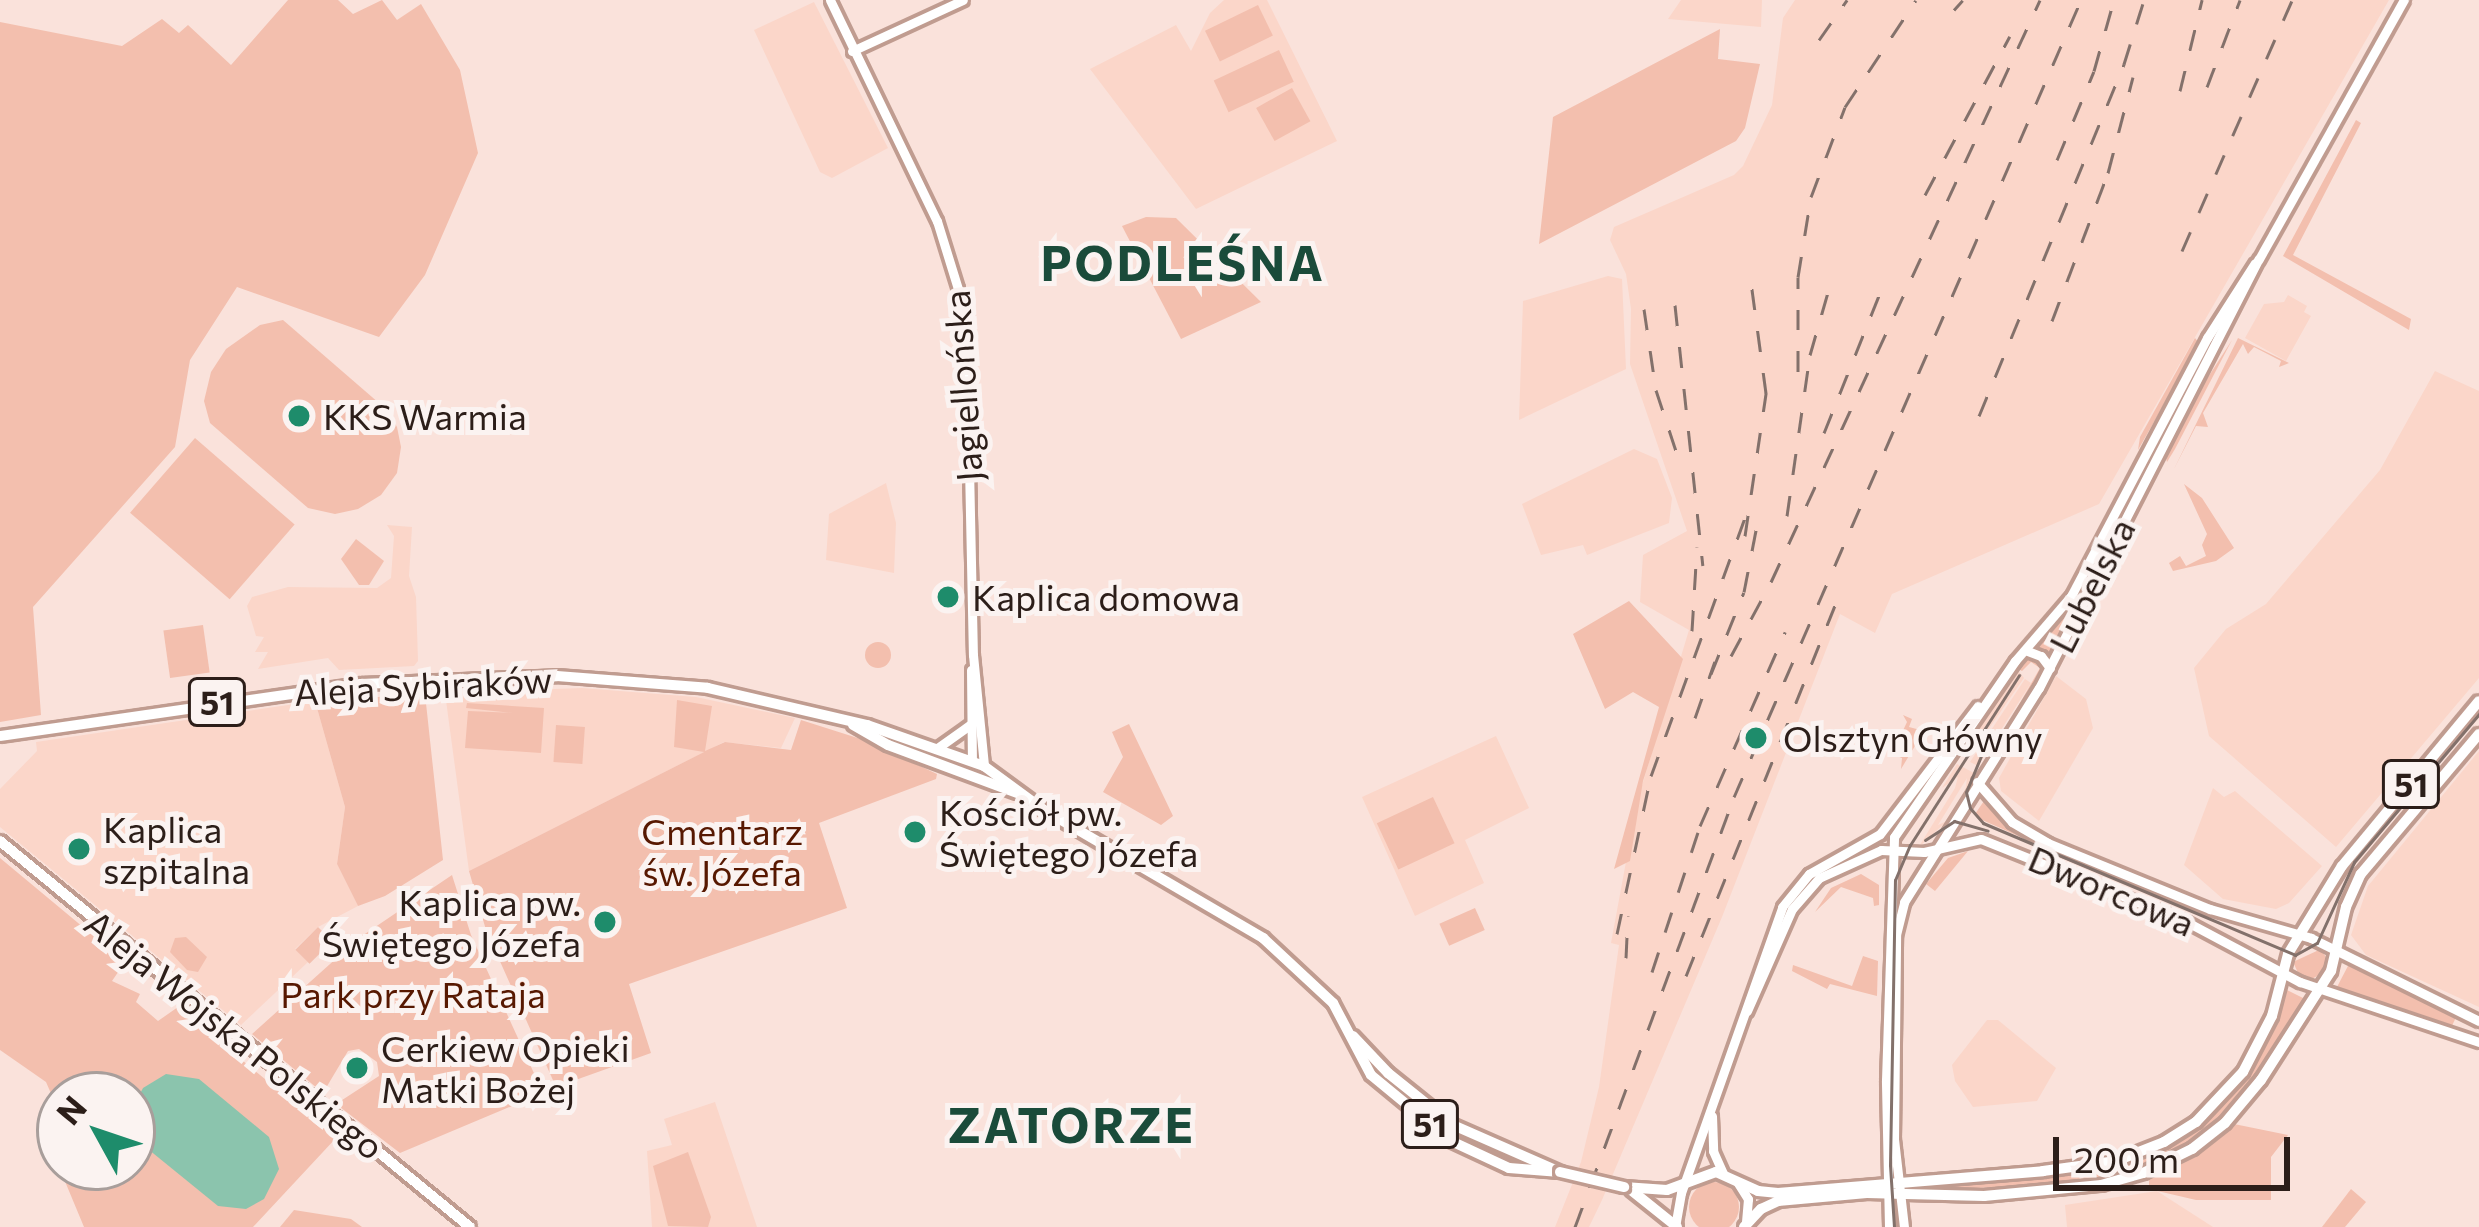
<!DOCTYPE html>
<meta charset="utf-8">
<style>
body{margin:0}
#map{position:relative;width:2479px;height:1227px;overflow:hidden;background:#fae2db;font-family:Commissioner,sans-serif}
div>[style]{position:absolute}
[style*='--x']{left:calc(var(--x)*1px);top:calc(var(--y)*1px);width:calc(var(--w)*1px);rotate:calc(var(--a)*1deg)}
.built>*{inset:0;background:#fbd6c9}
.green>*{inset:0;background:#f3bfae;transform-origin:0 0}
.round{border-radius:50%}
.water>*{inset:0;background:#8bc4ad}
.roads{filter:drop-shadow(3px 0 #c09c90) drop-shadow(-3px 0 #c09c90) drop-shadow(0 3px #c09c90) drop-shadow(0 -3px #c09c90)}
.minor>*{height:9px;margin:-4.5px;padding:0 4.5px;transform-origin:4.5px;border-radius:4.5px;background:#fff}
.major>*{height:10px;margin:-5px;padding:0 5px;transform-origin:5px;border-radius:5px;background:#fff}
.tram>*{height:3px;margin:-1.5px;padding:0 1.5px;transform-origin:1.5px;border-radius:1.5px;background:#83716b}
.rail>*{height:3px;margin-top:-1.5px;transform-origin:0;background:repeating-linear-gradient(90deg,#83716b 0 21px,transparent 0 42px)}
.bridges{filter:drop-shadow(3px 0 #c09c90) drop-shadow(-3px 0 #c09c90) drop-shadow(0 3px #c09c90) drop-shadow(0 -3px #c09c90)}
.major-bridge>*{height:10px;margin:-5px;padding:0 5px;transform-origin:5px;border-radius:5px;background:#fff}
.dots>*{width:33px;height:33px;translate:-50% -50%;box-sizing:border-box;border:6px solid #fbf3f1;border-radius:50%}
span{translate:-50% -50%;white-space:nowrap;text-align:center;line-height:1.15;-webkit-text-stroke:10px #fbf3f1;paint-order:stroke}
.shield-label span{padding:3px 9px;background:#fbf3f1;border:3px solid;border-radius:9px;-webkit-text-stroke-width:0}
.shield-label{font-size:33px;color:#2c1e19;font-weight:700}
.street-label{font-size:36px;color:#2c1e19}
.poi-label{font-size:36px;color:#2c1e19}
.left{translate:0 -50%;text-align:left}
.right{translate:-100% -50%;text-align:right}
.park-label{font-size:36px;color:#571801}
.district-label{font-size:48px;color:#1a4b3a;font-weight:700;letter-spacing:3px}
.north{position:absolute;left:36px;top:1071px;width:120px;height:120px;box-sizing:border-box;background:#fbf3f1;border:3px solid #a89e9b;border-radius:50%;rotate:310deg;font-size:33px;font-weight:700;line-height:48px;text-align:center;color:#2c1e19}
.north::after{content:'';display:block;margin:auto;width:42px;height:54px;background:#1e8c6b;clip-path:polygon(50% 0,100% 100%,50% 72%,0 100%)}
.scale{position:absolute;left:2053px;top:1137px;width:237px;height:54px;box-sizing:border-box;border:6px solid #2c1e19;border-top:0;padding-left:15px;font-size:36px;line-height:42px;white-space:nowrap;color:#2c1e19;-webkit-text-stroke:9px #fbf3f1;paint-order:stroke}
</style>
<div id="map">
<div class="built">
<i style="clip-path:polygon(1224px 0,1267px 0,1337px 141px,1196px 209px,1090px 69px,1176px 25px,1191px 51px,1210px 13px)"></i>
<i style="clip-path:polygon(1681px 0,1762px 0,1761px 27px,1668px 19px)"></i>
<i style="clip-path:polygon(1795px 0,2389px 0,2099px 504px,1892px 594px,1875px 633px,1840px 614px,1722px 917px,1602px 1200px,1589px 1227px,1555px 1227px,1581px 1162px,1599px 1087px,1619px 945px,1611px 943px,1637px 802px,1689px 630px,1640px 602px,1643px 555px,1687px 531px,1630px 364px,1631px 309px,1626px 274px,1610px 240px,1614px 227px,1734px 175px,1743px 166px,1772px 105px,1783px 18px)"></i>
<i style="clip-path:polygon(814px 2px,888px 148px,832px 178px,820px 172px,754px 30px)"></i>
<i style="clip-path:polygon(1608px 276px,1622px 279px,1626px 369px,1519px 420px,1523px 301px)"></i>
<i style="clip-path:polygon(2288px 295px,2307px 306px,2304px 312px,2311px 316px,2286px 361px,2245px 338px,2264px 304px,2284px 302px)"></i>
<i style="clip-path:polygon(2435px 371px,2479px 391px,2479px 678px,2336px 847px,2209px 736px,2194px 668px,2226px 629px,2266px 604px,2380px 470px)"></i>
<i style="clip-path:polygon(1634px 449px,1657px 459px,1672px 498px,1669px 523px,1587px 555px,1583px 545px,1541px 555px,1522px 504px)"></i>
<i style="clip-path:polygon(886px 483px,896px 523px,894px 573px,826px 560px,829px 514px)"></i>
<i style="clip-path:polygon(387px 525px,412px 527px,409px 576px,416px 597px,418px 661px,414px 666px,339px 670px,328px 658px,258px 669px,268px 652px,255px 652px,264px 637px,256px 636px,247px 606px,252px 597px,288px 587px,377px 588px,391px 578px,394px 536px)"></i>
<i style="clip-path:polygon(2015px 667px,2024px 678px,1967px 760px,1963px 753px,1983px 715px)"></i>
<i style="clip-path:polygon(2056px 676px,2086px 699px,2093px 728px,2039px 821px,2001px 791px,1999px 778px)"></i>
<i style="clip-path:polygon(2025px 679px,2031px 683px,1978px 766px,1970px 762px)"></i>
<i style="clip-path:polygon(582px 688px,696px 697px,795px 718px,781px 748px,724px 742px,469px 871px,445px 693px)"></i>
<i style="clip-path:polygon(315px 701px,345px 807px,337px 864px,358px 906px,318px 927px,295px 949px,308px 962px,241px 1025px,0 827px,0 789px,37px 751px,36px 742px)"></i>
<i style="clip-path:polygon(1496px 736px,1529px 808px,1465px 840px,1484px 883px,1415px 916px,1362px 797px)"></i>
<i style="clip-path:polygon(2479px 751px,2479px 1007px,2366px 955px,2351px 935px,2368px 886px)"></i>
<i style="clip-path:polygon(1957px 764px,1974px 773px,1968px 789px,1965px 794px,1967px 778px,1938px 825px,1947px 821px,1918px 848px,1955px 788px,1958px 777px,1942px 788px)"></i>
<i style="clip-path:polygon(2213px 788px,2224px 797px,2235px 791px,2322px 866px,2289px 903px,2276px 909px,2223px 899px,2184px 865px)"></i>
<i style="clip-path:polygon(1987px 1020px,1998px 1020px,2056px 1068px,2037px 1101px,1973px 1107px,1955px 1081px,1952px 1065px)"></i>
<i style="clip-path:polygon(715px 1102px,757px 1227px,652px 1227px,647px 1151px,672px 1145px,664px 1119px)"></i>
<i style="clip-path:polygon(2157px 1191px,2213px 1227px,2067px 1227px,2065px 1205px)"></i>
</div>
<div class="green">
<i style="clip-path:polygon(288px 0,338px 0,353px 14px,382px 0,397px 20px,421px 4px,460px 70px,478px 153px,425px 275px,379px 337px,237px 287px,190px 360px,175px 447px,33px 607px,41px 715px,0 722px,0 22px,122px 46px,162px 19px,179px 33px,188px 25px,231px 65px)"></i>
<i style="left:1258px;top:5px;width:34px;height:59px;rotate:64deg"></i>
<i style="clip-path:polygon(1720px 29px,1718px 59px,1760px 64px,1745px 128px,1736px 141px,1539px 244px,1553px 117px)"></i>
<i style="left:1279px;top:50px;width:35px;height:72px;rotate:65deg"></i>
<i style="left:1292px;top:88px;width:38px;height:41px;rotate:61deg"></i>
<i style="clip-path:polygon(2356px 120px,2361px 123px,2293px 255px,2411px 319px,2409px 330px,2283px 256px)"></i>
<i style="clip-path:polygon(1146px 217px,1176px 218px,1261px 302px,1181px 339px,1122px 226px)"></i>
<i style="clip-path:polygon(283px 320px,387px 410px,397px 427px,401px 447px,397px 473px,381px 495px,358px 509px,335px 514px,308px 508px,210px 423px,204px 401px,211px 372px,226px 349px,260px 325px)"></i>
<i style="clip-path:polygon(2195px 338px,2199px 343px,2138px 450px,2140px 437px)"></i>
<i style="clip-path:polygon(2238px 338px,2289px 363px,2279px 367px,2281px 361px,2254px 347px,2248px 354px,2243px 344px,2203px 413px,2208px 427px,2196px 426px,2174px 469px)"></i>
<i style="clip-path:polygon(2232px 340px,2175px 449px,2167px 462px,2165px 454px,2196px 396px)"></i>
<i style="left:195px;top:438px;width:132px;height:99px;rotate:41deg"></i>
<i style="clip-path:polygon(2184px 484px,2202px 498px,2234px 548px,2216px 561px,2173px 571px,2169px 563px,2180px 556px,2186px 566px,2206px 556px,2202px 545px,2207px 534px)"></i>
<i style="clip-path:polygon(356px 539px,384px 561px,369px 585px,359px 585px,341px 559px)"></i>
<i style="clip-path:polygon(2074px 599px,2056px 648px,2050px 659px,2034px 646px)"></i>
<i style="clip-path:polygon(1629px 601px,1683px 659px,1643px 781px,1630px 861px,1614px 869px,1659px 707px,1633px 692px,1605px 709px,1573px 634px)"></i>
<i style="left:203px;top:625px;width:48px;height:40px;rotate:82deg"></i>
<i class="round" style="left:865px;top:642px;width:26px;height:26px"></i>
<i style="clip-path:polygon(2025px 657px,2039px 659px,2044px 670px,1982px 769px,2040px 668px,2031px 662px,2022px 671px,2015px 667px)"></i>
<i style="clip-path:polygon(425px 694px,443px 860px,385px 896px,358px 906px,337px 864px,345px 807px,315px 701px)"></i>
<i style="clip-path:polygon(677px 700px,712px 706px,705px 751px,725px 742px,791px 750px,801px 720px,867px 741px,937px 774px,936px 779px,819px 823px,847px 908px,629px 984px,651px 1053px,556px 1087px,486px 930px,469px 871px,704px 752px,674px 747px)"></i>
<i style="clip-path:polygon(467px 703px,544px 708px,541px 753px,465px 748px,468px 711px,513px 713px,466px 708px)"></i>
<i style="clip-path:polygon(1903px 715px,1912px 719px,1909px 727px,1924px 731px,1901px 769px,1902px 758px,1892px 754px,1907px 722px)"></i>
<i style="clip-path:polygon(1129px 724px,1173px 816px,1161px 825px,1103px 792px,1123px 757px,1112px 732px)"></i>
<i style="left:556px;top:725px;width:29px;height:37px;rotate:4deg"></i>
<i style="left:1433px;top:797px;width:51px;height:62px;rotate:65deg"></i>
<i style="clip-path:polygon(1984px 801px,2013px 828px,2043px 847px,1980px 819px,1975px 814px)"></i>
<i style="clip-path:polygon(1968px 851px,1935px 891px,1926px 884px,1948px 858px)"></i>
<i style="clip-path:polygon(evenodd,0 858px,125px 962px,112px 981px,140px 994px,136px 1002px,158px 1021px,178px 1007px,336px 1138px,253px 1227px,84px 1227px,59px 1167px,56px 1105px,46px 1082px,0 1050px,0 858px,60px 1095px,132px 1095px,132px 1167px,60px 1167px,60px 1095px)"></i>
<i style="clip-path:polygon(1861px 874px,1879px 885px,1879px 905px,1874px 906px,1873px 898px,1841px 887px,1815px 912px,1831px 888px)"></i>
<i style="clip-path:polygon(452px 875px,471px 935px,543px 1093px,400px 1153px,336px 1104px,379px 1076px,377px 1062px,359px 1049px,348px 1051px,323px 1093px,252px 1034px,359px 938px)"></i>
<i style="left:1475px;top:908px;width:24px;height:39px;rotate:66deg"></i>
<i style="left:318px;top:927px;width:20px;height:32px;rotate:45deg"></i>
<i style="clip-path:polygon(186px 937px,207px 957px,198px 972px,187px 970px,170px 952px,175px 938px)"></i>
<i style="clip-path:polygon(2321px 949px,2327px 959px,2324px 972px,2312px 979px,2299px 975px,2293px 962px)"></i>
<i style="clip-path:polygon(1863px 956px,1878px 961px,1877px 996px,1830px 984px,1827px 989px,1792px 971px,1793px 965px,1852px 986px)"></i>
<i style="clip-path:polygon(2349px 964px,2456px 1017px,2452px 1026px,2337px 987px)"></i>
<i style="clip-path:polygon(2285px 989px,2305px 999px,2264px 1066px,2225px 1117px,2192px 1144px,2134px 1171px,2084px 1183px,2083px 1172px,2128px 1163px,2170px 1145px,2228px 1099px,2260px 1055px)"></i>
<i style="clip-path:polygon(2234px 1124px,2288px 1135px,2271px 1157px,2271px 1200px,2196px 1200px,2149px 1189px,2149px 1180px,2201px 1151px)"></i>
<i style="clip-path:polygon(688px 1152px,711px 1217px,708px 1227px,668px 1226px,653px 1166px)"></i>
<i style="clip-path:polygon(2079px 1173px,2080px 1183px,1918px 1191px,1918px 1189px)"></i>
<i class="round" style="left:1689px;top:1182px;width:50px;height:50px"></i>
<i style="clip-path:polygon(2351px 1189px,2366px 1202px,2345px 1227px,2322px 1227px)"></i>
<i style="clip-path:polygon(294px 1210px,351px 1219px,362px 1227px,280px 1227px)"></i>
</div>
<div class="water">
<i style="clip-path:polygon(166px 1074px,199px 1079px,269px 1137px,279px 1169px,264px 1199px,246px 1209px,218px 1206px,143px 1145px,133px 1127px,133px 1107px,143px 1088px)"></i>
</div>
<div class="roads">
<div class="minor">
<i style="--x:830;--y:0;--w:246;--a:64.2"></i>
<i style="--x:937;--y:221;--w:71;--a:72.8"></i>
<i style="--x:958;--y:289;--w:130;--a:85.6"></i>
<i style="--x:968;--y:419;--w:236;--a:88.8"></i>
<i style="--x:973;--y:655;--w:112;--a:84.3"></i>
<i style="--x:852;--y:51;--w:122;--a:-24.7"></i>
<i style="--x:2025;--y:650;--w:17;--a:21"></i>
<i style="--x:2041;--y:656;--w:15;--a:53"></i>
<i style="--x:971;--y:670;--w:91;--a:89.4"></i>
<i style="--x:936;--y:749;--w:43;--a:-35.5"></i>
<i style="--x:1977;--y:782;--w:53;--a:48.8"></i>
<i style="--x:2012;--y:822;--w:42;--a:30.3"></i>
<i style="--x:2048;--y:843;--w:175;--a:22.2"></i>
<i style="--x:2210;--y:909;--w:105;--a:16"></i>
<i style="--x:2311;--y:938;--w:187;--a:26.3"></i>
<i style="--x:1747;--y:1011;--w:111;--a:-66.2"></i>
<i style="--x:1792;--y:909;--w:41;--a:-48.9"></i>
<i style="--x:1819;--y:878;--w:68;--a:-24.3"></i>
<i style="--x:1881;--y:850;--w:43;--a:2.7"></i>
<i style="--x:1924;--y:852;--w:58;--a:-12.8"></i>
<i style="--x:1981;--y:839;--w:222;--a:21.9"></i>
<i style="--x:2187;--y:922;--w:128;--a:28"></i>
<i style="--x:2300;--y:982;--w:189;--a:18.5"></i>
<i style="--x:1712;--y:1116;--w:35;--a:88"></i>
<i style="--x:1713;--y:1151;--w:24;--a:66"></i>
<i style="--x:1738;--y:1183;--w:19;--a:58"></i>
<i style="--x:1748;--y:1199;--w:23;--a:95"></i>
<i style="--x:1675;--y:1227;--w:35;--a:-80"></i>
<i style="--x:1681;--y:1193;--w:303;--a:-70.5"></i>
<i style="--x:1782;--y:907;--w:43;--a:-50.7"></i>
<i style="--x:1809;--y:874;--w:81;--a:-29.4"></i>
<i style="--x:1880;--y:834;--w:161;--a:-52.6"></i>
<i style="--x:1889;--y:1227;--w:147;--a:-91.2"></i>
<i style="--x:1886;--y:1080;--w:243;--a:-88.1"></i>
<i style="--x:1894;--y:837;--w:214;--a:-55.5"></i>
<i style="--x:2015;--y:661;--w:86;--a:-49.3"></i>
<i style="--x:2071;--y:596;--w:292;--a:-62.2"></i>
<i style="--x:2207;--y:338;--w:89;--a:-57.4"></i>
<i style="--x:1904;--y:1227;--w:89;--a:-96.5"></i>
<i style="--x:1894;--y:1139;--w:204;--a:-89.4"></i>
<i style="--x:1896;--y:935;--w:34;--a:-76"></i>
<i style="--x:1904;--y:902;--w:253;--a:-57.8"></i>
<i style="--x:2039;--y:688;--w:482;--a:-62.9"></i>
<i style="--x:2259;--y:259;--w:297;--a:-60.8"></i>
</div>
<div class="major">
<i style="--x:853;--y:725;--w:40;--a:29.7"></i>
<i style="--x:888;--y:745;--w:138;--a:20.4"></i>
<i style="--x:0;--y:736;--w:365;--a:-8.2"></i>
<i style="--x:361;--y:684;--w:196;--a:-2.3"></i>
<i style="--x:557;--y:676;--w:151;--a:4.5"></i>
<i style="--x:708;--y:688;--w:163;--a:13.1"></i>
<i style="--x:867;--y:725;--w:124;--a:19.3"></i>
<i style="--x:984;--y:766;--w:74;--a:36.3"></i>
<i style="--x:1044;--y:810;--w:254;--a:30.3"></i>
<i style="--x:1263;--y:938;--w:96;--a:42.9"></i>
<i style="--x:1333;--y:1003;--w:81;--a:62.2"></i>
<i style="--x:1371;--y:1075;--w:104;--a:39.5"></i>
<i style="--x:1451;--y:1141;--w:64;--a:25"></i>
<i style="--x:1509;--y:1168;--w:51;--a:4.5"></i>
<i style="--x:0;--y:841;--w:608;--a:39.4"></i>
<i style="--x:1353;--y:1036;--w:51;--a:46.6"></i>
<i style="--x:1388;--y:1073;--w:83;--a:38.7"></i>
<i style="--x:1453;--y:1125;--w:117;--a:23.7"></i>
<i style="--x:1624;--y:1187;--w:43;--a:4"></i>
<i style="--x:1667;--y:1190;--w:52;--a:-20.2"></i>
<i style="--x:1716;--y:1172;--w:46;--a:24.3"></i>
<i style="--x:1758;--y:1191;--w:20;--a:6"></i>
<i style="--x:1778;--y:1193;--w:266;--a:-4.7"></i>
<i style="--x:2043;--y:1171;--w:74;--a:-7.8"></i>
<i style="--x:2116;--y:1161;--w:52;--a:-21.6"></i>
<i style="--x:2164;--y:1142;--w:38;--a:-32"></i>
<i style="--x:2196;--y:1122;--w:69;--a:-46.8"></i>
<i style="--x:2243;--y:1072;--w:63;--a:-62.6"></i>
<i style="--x:2272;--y:1016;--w:64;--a:-75.5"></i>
<i style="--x:2288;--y:954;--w:103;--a:-58.5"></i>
<i style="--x:2342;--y:866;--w:214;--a:-50.3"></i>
<i style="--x:1631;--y:1190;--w:59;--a:38.8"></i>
<i style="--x:1744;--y:1227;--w:25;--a:-47"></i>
<i style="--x:1761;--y:1209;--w:19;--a:-25"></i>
<i style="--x:1778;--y:1201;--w:89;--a:-5.1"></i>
<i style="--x:1867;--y:1193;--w:117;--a:1.5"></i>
<i style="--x:1984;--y:1196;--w:118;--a:-5.4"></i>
<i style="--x:2101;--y:1185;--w:44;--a:-15.9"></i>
<i style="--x:2143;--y:1173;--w:55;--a:-26.1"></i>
<i style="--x:2192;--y:1149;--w:42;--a:-38.2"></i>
<i style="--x:2225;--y:1123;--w:56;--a:-50.1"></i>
<i style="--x:2261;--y:1080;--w:130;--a:-57.3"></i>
<i style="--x:2331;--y:971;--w:66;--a:-76.8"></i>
<i style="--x:2346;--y:907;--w:36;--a:-66"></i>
<i style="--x:2361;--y:874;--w:183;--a:-49.9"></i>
</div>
</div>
<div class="tram">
<i style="--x:1988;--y:739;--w:57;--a:112.5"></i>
<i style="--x:1966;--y:792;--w:16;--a:76"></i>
<i style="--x:1970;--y:808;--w:20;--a:49"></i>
<i style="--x:1983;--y:823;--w:339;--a:22.9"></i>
<i style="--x:2295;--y:955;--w:25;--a:-29"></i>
<i style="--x:2317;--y:943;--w:89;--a:-65.4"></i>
<i style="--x:2354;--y:862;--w:194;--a:-49.8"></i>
<i style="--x:1925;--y:840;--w:35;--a:-33"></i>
<i style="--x:1954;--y:821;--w:35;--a:16"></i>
<i style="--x:1894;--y:1227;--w:62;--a:-93.7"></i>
<i style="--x:1890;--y:1165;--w:285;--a:-89"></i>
<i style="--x:1895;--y:880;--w:38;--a:-67"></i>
<i style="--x:1910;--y:845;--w:202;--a:-57.3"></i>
</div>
<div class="rail">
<i style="--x:1954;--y:10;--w:13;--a:-48"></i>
<i style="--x:1819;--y:40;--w:49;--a:-55"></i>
<i style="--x:2207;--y:87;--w:93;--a:-69.2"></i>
<i style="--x:2180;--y:91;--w:94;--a:-76.4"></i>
<i style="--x:2057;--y:160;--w:96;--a:-67.4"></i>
<i style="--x:2094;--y:71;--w:74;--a:-74.3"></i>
<i style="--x:1925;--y:195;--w:180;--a:-61.9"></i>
<i style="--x:2182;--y:251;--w:274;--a:-66.3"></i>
<i style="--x:1675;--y:305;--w:262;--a:83.9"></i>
<i style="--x:1644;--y:309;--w:82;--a:81.6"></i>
<i style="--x:1656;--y:390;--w:80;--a:71.8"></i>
<i style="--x:2052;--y:321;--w:158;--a:-69.3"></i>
<i style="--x:2108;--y:173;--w:99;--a:-75.4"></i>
<i style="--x:1798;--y:372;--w:95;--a:-90"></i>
<i style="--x:1798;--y:277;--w:81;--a:-80.8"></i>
<i style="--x:1811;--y:197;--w:96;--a:-69.3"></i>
<i style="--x:1845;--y:107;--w:128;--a:-56.4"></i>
<i style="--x:1979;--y:416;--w:381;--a:-67.6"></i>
<i style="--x:2124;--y:64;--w:67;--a:-72.6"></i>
<i style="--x:1824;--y:433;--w:156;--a:-68.2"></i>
<i style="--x:1787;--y:516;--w:163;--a:-81.9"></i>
<i style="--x:1810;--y:355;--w:76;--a:-74"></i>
<i style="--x:1745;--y:536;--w:145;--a:-81.6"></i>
<i style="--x:1766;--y:393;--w:112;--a:-97.7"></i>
<i style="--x:1692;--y:631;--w:84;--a:-86.6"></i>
<i style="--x:1731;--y:656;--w:84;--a:-61.6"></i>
<i style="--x:1771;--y:582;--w:641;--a:-65.19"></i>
<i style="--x:1711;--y:674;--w:88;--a:-68.1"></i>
<i style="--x:1744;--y:592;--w:73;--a:-79"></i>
<i style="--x:1695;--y:718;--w:60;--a:-70.7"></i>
<i style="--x:1617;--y:934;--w:162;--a:-77.9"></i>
<i style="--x:1651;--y:776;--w:275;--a:-70"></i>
<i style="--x:1626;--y:958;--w:42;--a:-87.3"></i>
<i style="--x:1652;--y:972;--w:154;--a:-71.8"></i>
<i style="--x:1700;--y:826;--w:212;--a:-66.3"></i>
<i style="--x:1686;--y:976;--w:414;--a:-68.1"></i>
<i style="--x:1575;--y:1227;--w:458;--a:-69.7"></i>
<i style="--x:1734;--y:797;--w:869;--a:-66.47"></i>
</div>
<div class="bridges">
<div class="major-bridge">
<i style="--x:1560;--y:1172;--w:66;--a:13.2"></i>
</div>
</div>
<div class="dots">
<i style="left:299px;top:416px;background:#1e8c6b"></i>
<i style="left:948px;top:597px;background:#1e8c6b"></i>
<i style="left:1756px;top:738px;background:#1e8c6b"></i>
<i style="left:915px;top:832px;background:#1e8c6b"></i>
<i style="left:79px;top:849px;background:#1e8c6b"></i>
<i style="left:605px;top:922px;background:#1e8c6b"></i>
<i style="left:357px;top:1068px;background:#1e8c6b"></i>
</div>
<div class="shield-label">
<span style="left:217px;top:702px">51</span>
<span style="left:2411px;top:784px">51</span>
<span style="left:1430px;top:1124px">51</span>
</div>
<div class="street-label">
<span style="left:962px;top:386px;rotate:-94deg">Jagiellońska</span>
<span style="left:2091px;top:585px;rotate:-63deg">Lubelska</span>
<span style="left:423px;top:685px;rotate:-3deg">Aleja Sybiraków</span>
<span style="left:2112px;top:890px;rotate:23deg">Dworcowa</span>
<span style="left:235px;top:1034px;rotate:39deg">Aleja Wojska Polskiego</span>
</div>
<div class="poi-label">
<span class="left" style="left:323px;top:416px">KKS Warmia</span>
<span class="left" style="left:972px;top:597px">Kaplica domowa</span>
<span class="left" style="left:1783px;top:738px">Olsztyn Główny</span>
<span class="left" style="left:939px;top:832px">Kościół pw.<br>Świętego Józefa</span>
<span class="left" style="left:103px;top:849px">Kaplica<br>szpitalna</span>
<span class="right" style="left:581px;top:922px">Kaplica pw.<br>Świętego Józefa</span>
<span class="left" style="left:381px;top:1068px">Cerkiew Opieki<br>Matki Bożej</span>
</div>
<div class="park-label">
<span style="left:722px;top:851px">Cmentarz<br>św. Józefa</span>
<span style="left:413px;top:994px">Park przy Rataja</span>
</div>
<div class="district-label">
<span style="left:1183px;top:262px">PODLEŚNA</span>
<span style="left:1072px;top:1124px">ZATORZE</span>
</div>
<div class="north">N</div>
<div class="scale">200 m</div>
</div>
